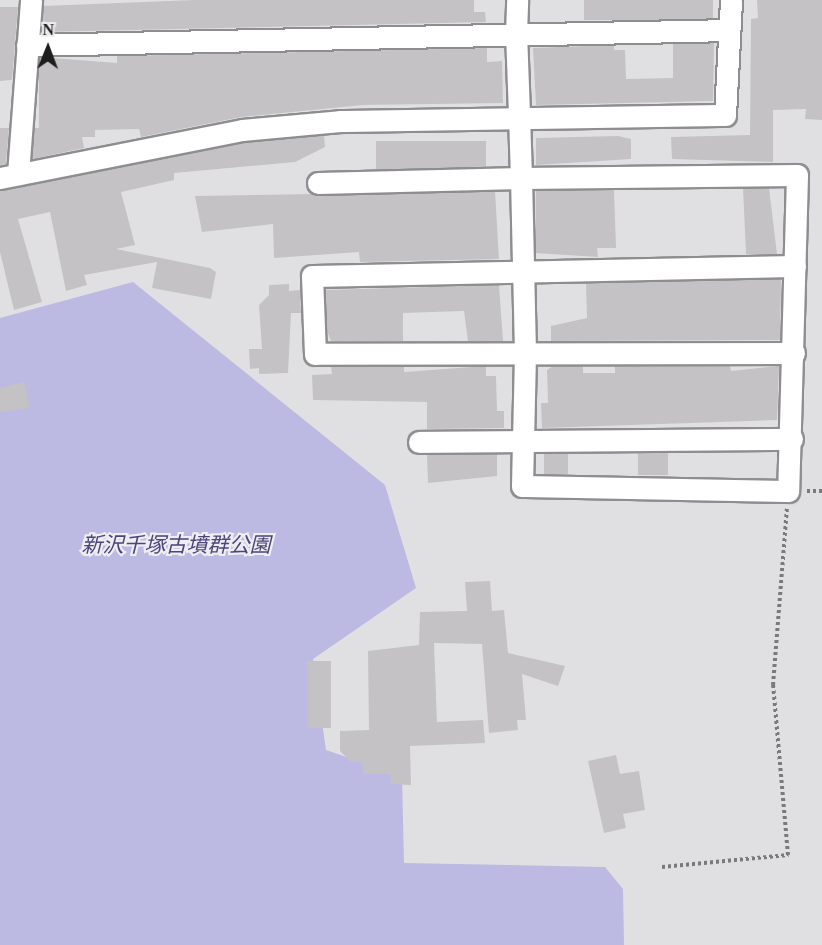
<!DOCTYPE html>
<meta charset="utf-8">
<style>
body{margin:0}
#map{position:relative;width:822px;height:945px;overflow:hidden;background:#e0e0e3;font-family:"Times New Roman","Noto Sans JP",serif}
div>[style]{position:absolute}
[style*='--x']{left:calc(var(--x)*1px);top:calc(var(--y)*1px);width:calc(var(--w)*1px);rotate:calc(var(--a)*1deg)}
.green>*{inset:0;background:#bcb9e2}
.building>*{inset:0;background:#c4c2c4;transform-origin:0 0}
.path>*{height:4px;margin-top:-2px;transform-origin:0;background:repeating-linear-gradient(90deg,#7a7a7c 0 3px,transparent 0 6px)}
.roads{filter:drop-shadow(2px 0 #8e8e91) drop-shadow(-2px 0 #8e8e91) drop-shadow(0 2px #8e8e91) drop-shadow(0 -2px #8e8e91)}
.street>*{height:21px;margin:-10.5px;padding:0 10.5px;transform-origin:10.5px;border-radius:10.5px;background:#fff}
span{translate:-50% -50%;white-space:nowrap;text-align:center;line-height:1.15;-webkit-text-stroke:4.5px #eeedf0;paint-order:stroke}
.park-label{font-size:21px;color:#4c447d;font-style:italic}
.north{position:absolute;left:18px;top:18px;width:60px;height:60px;-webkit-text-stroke:4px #eeedf0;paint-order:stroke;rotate:1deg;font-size:16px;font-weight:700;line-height:24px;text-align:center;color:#1e1e1f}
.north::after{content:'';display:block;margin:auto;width:21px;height:27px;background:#1e1e1f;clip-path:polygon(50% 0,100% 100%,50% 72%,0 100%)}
</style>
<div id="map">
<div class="green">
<i style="clip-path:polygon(133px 282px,385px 485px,416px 588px,313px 659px,326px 750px,402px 776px,404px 863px,605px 867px,623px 889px,624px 945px,0 945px,0 318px)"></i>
</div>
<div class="building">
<i style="clip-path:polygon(194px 0,474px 0,474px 12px,485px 12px,486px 22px,41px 32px,43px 6px)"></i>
<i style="left:584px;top:0;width:129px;height:20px"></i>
<i style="clip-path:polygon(757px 0,822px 0,822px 120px,805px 119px,806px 109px,773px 110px,773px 162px,672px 159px,671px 137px,750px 135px,751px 19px,758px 18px)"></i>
<i style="clip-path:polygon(0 7px,18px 7px,12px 80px,0 81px)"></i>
<i style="clip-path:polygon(714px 43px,713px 101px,536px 105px,533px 48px,614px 45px,614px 50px,625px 50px,626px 79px,673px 78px,673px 44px)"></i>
<i style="clip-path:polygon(487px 48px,487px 62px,502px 61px,503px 103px,363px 105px,241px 117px,141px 137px,139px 129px,95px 130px,95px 137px,82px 137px,84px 148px,32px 159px,34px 128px,39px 128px,39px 57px,117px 63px,117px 56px)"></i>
<i style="clip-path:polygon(0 128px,9px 128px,6px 164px,0 165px)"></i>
<i style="clip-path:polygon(324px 135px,325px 147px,295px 162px,174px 173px,174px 180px,121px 192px,135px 245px,116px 249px,210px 268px,216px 272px,211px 299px,152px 288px,157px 262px,84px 275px,87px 285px,66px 291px,50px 212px,18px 219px,42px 302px,14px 310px,0 252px,0 190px,244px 143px)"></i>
<i style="clip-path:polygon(618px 136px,631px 139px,631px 159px,536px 165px,536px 138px)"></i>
<i style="left:376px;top:141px;width:110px;height:28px"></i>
<i style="clip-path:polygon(743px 188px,769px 188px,777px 254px,746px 254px)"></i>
<i style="clip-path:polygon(614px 190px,616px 248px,597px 248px,598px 257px,535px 253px,536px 191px)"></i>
<i style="clip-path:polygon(495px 191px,499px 259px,360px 262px,359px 252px,274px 258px,273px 224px,202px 232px,195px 196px)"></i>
<i style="clip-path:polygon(781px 279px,780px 340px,551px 341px,551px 326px,587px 318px,586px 283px)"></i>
<i style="clip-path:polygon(289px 284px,289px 291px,300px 290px,301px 313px,291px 313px,288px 373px,259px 374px,259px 368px,250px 369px,249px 349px,262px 349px,259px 305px,269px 295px,269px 285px)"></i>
<i style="clip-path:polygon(499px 285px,503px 341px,468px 341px,464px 311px,403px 313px,403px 341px,331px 341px,327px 331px,325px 290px)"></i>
<i style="clip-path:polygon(486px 366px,486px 376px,496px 376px,497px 411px,504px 411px,504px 428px,427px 429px,427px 402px,313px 400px,312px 375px,332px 374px,331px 367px,404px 367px,404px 372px)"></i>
<i style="clip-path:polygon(553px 366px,583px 366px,583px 373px,615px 373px,615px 366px,730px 366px,731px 371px,779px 366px,777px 420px,542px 428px,541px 403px,548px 403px,547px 370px)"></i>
<i style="clip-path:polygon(24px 382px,30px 408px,0 412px,0 388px)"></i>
<i style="left:638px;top:453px;width:30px;height:22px"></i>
<i style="clip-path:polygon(497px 454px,497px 476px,428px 483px,427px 455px)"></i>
<i style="left:544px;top:454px;width:24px;height:20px"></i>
<i style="clip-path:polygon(490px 581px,492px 611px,504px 610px,508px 653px,565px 666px,558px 686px,522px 674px,526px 720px,517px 720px,518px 730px,489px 733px,482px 644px,434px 643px,437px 722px,483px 720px,485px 743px,410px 746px,411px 785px,391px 784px,390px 774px,363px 774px,363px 762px,351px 762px,340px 751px,340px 731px,369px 730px,368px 651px,419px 645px,420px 612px,467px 611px,465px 582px)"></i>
<i style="left:307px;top:661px;width:24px;height:67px"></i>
<i style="clip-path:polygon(616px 755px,620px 774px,639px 771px,645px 810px,623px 814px,626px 828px,604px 833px,588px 761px)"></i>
</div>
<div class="path">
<i style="--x:807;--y:491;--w:15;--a:0"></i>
<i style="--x:662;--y:867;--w:127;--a:-5.4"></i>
<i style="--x:788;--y:855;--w:171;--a:-95"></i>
<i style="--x:773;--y:685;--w:177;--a:-85.5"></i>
</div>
<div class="roads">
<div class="street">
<i style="--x:27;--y:45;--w:702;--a:-1.22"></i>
<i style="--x:18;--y:174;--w:174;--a:-85.7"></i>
<i style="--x:0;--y:178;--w:247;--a:-11.2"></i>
<i style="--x:242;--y:130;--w:98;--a:-5.2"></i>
<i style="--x:340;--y:121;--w:385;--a:-0.9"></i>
<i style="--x:725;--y:115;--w:115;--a:-87"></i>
<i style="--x:318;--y:183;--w:203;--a:-1.4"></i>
<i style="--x:521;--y:178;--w:276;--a:-0.6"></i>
<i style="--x:797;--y:175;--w:316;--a:91.6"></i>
<i style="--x:788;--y:491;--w:266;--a:-178.9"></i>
<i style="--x:522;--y:486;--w:133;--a:-88.7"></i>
<i style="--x:525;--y:353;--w:175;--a:-91.3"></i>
<i style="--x:521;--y:178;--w:64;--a:-91.8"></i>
<i style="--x:519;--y:114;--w:80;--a:-92.1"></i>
<i style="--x:516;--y:34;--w:34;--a:-88"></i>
<i style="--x:794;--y:353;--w:479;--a:179.9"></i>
<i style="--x:315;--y:354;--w:78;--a:-92.2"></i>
<i style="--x:312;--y:276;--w:483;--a:-1.2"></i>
<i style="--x:419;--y:442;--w:373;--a:-0.5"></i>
</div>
</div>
<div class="park-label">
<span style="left:176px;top:545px">新沢千塚古墳群公園</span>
</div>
<div class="north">N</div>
</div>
